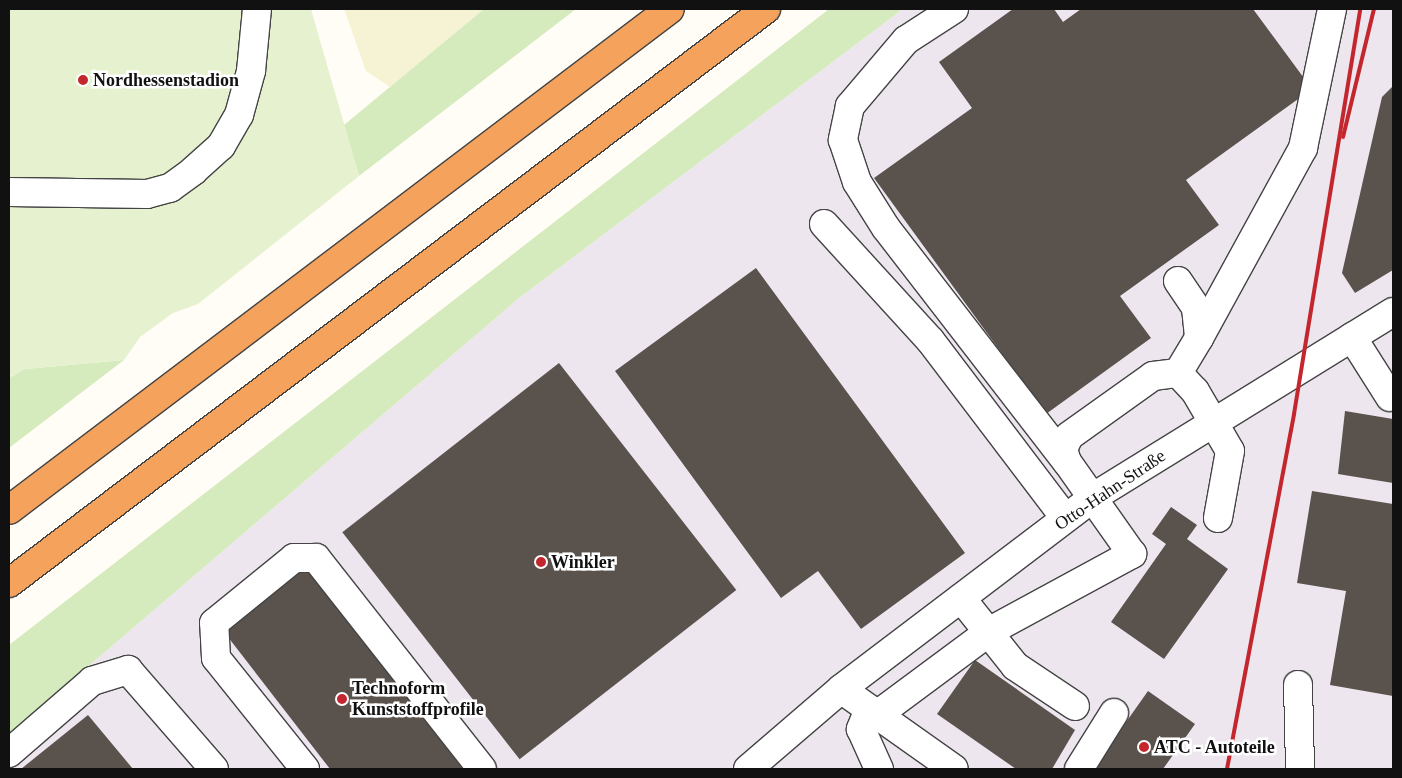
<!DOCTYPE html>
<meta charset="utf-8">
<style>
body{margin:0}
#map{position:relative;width:1402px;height:778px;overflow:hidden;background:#fffdf5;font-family:Georgia,serif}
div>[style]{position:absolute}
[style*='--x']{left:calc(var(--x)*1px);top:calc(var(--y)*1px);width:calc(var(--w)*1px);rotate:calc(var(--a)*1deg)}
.industrial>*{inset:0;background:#eee6ef}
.farmland>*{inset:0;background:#f6f3d4}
.green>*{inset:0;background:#d5ebbd}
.pitch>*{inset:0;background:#e6f2cf}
.building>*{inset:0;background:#5a524d;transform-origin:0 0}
.roads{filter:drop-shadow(1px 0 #444) drop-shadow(-1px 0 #444) drop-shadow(0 1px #444) drop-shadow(0 -1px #444)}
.minor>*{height:28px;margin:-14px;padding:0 14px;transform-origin:14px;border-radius:14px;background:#fff}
.highway>*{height:28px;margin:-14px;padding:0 14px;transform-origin:14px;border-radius:14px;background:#f5a25d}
.rail>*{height:4px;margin:-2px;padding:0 2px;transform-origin:2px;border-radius:2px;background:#c4262e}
.dots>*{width:14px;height:14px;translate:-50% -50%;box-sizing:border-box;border:2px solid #fff;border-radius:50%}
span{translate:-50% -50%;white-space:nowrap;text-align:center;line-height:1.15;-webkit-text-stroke:5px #fff;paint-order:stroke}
.poi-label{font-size:18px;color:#111;font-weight:700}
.left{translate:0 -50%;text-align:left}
.street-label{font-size:18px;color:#111}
.frame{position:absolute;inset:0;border:10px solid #111;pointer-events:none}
</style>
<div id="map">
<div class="industrial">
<i style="clip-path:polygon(903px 9px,1393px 9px,1393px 769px,9px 769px,9px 734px,519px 298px)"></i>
</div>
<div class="farmland">
<i style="clip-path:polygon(344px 9px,484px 9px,390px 87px,366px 71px)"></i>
</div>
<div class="green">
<i style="clip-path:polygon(484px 9px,576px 9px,359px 176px,344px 125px)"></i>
<i style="clip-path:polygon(829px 9px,903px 9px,519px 298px,9px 734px,9px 645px)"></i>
<i style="clip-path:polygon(124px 360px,9px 448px,9px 378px,25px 369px)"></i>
</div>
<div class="pitch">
<i style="clip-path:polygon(9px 9px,311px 9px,359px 176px,198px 304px,173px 313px,140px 337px,124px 360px,25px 369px,9px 378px)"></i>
</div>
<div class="building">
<i style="clip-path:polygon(1013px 9px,1054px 9px,1063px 22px,1081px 9px,1253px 9px,1312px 89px,1186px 180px,1219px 225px,1120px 296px,1151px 338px,1046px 414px,874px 178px,972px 108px,939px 62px)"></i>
<i style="clip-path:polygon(1393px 86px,1393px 270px,1355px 293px,1342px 273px,1382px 97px)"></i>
<i style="clip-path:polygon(756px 268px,965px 553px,861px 629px,818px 571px,781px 598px,615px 371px)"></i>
<i style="left:559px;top:363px;width:288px;height:275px;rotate:52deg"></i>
<i style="clip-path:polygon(1345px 411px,1393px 419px,1393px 483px,1338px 474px)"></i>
<i style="clip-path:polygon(1312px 491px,1393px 504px,1393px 696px,1330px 685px,1346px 591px,1297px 583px)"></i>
<i style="clip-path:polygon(1171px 507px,1197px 525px,1187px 539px,1228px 569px,1164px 659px,1111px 622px,1166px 544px,1152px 534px)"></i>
<i style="clip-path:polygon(304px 564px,463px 769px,330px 769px,221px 628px)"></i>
<i style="clip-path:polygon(975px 660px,1075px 730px,1052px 769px,1016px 769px,937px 714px)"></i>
<i style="clip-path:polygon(1148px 691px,1195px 724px,1163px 769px,1093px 769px)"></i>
<i style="clip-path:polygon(88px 715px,133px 769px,21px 769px)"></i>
</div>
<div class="roads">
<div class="minor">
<i style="--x:954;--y:9;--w:57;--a:147.1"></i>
<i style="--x:906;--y:40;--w:87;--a:130.3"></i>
<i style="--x:850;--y:106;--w:35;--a:102"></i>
<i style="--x:843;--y:140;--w:44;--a:71.6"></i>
<i style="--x:857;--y:182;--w:54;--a:57.8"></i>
<i style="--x:886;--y:228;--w:296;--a:52.3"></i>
<i style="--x:9;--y:192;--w:138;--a:0.8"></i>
<i style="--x:147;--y:194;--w:24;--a:-15"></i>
<i style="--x:170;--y:188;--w:29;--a:-36"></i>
<i style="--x:193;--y:171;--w:38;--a:-42"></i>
<i style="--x:221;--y:146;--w:36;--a:-60"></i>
<i style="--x:239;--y:115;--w:46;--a:-74.7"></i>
<i style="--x:251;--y:71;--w:62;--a:-84.5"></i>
<i style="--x:824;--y:224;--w:157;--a:47.6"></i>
<i style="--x:930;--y:340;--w:223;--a:52.8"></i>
<i style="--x:1178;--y:281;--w:32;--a:56"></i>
<i style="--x:1196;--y:308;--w:30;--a:84"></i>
<i style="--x:1199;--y:338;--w:41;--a:121"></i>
<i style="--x:1352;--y:337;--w:71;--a:57.7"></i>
<i style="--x:1199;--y:338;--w:217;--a:-61.3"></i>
<i style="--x:1303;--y:148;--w:142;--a:-78.2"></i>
<i style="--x:961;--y:598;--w:87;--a:51.5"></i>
<i style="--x:1015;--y:666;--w:72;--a:33.7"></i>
<i style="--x:1298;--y:685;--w:84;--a:88.6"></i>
<i style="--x:841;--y:689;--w:138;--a:35.3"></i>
<i style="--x:869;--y:709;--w:22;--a:112"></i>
<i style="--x:861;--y:729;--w:44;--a:65.8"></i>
<i style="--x:877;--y:715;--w:141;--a:-36.6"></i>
<i style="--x:990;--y:631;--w:162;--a:-28.5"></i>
<i style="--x:1132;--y:554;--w:113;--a:-125.2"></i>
<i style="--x:1067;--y:462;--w:14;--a:-107"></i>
<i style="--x:1063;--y:449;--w:14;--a:-65"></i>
<i style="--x:1069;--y:436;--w:103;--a:-35.5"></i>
<i style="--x:1153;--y:376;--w:25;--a:-7"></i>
<i style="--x:1178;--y:373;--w:25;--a:47"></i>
<i style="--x:1195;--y:391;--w:69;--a:59.7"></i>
<i style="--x:1230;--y:451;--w:68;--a:100.2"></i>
<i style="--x:9;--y:753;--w:110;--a:-40.9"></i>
<i style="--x:92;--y:681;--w:38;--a:-17"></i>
<i style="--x:128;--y:670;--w:131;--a:49"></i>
<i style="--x:305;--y:769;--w:142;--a:-128.7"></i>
<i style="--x:216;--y:658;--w:35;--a:-93"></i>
<i style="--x:214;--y:623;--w:103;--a:-39.1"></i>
<i style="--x:294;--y:558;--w:22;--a:0"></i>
<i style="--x:316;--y:558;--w:268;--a:51.8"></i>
<i style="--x:748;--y:769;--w:123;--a:-40.7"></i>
<i style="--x:841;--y:689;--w:319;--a:-37.2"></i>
<i style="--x:1095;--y:496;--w:350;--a:-31.7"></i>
<i style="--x:1079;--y:769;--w:66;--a:-58"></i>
</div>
<div class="highway">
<i style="--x:9;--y:510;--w:829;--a:-37.16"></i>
<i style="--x:9;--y:583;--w:950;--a:-37.17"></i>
</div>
</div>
<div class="rail">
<i style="--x:1343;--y:137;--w:132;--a:-76.4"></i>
<i style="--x:1227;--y:769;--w:361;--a:-79.3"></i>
<i style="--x:1294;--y:414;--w:410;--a:-80.7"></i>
</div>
<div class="dots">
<i style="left:83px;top:80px;background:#c4262e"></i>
<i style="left:541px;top:562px;background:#c4262e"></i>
<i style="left:342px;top:699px;background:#c4262e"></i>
<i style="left:1144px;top:747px;background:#c4262e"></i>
</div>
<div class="poi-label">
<span class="left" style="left:93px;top:80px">Nordhessenstadion</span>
<span class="left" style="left:551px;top:562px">Winkler</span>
<span class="left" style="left:352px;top:699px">Technoform<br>Kunststoffprofile</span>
<span class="left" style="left:1154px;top:747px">ATC - Autoteile</span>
</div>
<div class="street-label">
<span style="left:1110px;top:490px;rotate:-34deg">Otto-Hahn-Straße</span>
</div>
<div class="frame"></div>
</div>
